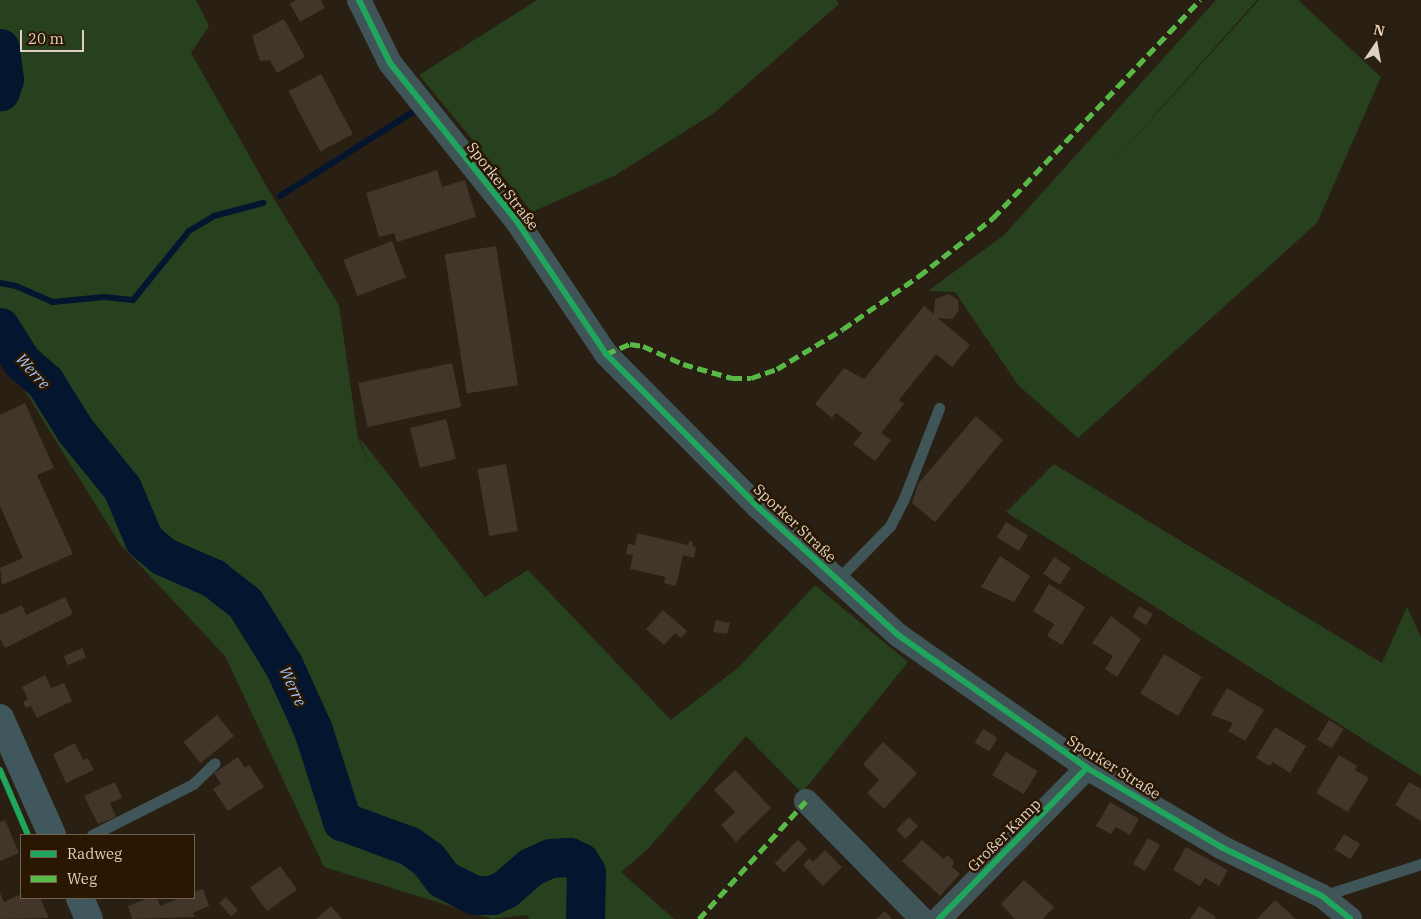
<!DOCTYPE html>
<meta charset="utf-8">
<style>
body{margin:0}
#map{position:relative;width:1421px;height:919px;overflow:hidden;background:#291f13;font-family:"IBM Plex Serif",serif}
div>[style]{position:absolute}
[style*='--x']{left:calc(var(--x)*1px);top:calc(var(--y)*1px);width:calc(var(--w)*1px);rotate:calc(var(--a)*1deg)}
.green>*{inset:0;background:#27401d}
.stream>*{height:6px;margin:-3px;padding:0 3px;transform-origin:3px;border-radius:3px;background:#04152f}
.river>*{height:39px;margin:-19.5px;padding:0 19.5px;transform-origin:19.5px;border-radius:19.5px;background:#04152f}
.building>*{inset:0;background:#413629;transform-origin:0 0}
.service>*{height:11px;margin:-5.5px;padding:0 5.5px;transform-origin:5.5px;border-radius:5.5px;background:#405558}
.minor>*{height:24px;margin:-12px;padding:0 12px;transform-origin:12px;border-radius:12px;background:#405558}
.secondary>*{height:28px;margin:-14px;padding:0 14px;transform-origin:14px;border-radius:14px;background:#40585d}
.quiet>*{height:5px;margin-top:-2.5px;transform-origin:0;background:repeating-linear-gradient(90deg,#58b947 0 10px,transparent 0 15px)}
.cycleway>*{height:6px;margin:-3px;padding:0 3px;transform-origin:3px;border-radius:3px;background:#20a55d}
span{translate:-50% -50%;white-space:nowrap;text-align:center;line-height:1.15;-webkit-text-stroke:5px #291701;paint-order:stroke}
.street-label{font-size:15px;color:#ded1c4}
.water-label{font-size:16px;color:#9cc5fa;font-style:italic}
.legend{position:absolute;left:20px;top:834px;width:175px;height:65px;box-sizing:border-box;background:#291701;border:1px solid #71614f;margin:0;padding:6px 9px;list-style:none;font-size:15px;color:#ded1c4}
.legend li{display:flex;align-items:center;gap:10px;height:25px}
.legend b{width:25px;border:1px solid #71614f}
.north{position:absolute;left:1351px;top:20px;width:50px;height:50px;-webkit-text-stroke:4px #291701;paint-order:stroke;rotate:12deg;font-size:14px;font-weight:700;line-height:20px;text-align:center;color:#ded1c4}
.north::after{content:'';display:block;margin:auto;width:18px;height:22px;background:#ded1c4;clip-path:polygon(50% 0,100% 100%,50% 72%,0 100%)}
.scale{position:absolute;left:20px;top:30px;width:64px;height:22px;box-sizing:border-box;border:2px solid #ded1c4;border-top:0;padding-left:6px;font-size:15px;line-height:18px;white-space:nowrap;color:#ded1c4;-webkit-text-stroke:4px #291701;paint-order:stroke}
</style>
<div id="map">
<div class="green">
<i style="clip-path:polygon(0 0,196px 0,209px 26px,191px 53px,271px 194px,339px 305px,358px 438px,370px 465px,359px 437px,485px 597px,528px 570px,671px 720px,739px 667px,815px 585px,908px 662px,802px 793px,746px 736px,647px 850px,621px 872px,674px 919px,529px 919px,527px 915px,492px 919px,324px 867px,225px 656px,120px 544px,0 351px)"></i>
<i style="clip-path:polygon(537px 0,836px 0,839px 4px,714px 113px,616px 175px,532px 212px,419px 75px)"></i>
<i style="clip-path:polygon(1216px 0,1257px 0,1104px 172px,1259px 0,1298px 0,1381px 77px,1317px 223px,1078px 438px,1018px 385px,955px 292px,928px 291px,1004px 235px)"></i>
<i style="clip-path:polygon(1054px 464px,1382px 663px,1407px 607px,1421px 637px,1421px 776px,1006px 512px)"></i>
</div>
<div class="stream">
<i style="--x:280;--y:196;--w:157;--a:-32.3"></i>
<i style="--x:0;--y:283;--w:16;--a:11"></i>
<i style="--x:16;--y:286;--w:40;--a:23.4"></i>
<i style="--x:53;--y:302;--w:51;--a:-5.6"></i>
<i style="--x:104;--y:297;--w:29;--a:6"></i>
<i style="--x:133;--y:300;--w:89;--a:-50.9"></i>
<i style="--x:189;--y:231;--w:29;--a:-31"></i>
<i style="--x:214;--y:216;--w:51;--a:-14.9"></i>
</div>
<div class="river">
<i style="--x:0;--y:48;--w:31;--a:83"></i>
<i style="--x:4;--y:79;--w:13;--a:108"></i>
<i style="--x:0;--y:327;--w:40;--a:58"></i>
<i style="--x:21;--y:361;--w:32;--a:41"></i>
<i style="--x:45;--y:382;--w:57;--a:58"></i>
<i style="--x:75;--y:430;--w:75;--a:51"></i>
<i style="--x:122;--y:488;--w:56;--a:67.1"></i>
<i style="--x:144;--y:540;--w:25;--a:40"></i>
<i style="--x:163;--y:556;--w:55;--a:23.7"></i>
<i style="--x:213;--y:578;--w:41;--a:38"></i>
<i style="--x:245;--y:603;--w:74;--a:58.2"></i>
<i style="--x:284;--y:666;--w:70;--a:65.6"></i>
<i style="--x:313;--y:730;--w:96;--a:72.3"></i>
<i style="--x:342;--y:821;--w:72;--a:20.2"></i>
<i style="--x:410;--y:846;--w:22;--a:36"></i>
<i style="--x:428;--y:859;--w:25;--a:53"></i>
<i style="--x:443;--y:879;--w:35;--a:27"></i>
<i style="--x:474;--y:895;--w:18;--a:0"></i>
<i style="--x:492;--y:895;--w:14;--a:-25"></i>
<i style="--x:505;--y:889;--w:33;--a:-41"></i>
<i style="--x:530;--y:867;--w:22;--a:-24"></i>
<i style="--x:550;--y:858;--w:19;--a:-3"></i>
<i style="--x:569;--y:857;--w:12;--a:24"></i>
<i style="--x:580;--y:862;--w:12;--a:59"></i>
<i style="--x:586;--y:872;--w:47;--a:91.2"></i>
</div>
<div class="building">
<i style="clip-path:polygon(296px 0,321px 0,325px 8px,300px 22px,290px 4px)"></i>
<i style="clip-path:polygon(284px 19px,305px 57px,277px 73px,270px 60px,260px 61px,252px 36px)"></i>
<i style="left:321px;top:74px;width:68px;height:37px;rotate:62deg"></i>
<i style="clip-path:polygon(437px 170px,442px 187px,465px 180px,476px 217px,397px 242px,394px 233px,379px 237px,366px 193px)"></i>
<i style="left:392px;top:241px;width:39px;height:52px;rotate:69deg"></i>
<i style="left:496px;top:246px;width:141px;height:52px;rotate:81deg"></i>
<i style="clip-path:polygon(949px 294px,958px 300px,959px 310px,953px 319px,938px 318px,970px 345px,952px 367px,936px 354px,899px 400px,904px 404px,881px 433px,891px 440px,875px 461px,853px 444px,862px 433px,836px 413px,832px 418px,815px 404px,844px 368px,864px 379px,924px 306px,934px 314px,935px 299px)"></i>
<i style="left:452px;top:363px;width:45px;height:96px;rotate:78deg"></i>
<i style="clip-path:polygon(25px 403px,54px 468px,37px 475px,73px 554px,2px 585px,0 568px,23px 558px,0 506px,0 415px)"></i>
<i style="clip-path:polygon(976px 416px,1003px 440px,935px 522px,912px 503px,918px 484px)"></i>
<i style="left:446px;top:419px;width:41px;height:37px;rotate:76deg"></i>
<i style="left:506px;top:464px;width:68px;height:29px;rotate:80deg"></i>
<i style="left:1006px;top:522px;width:26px;height:18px;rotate:31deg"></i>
<i style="clip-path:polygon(637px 533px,688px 545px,689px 541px,693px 542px,693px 546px,696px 547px,694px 558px,683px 555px,676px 586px,664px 583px,665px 577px,630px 569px,633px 555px,626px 554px,628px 544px,635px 545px)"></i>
<i style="clip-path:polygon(1000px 556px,1030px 576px,1014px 602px,981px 587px)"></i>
<i style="left:1054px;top:557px;width:20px;height:20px;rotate:33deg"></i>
<i style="clip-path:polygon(1049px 584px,1085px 607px,1062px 645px,1047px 636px,1054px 624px,1033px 611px)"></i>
<i style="clip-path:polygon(65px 597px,73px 614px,5px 648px,0 638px,0 615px,22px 605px,26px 615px)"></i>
<i style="left:1139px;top:606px;width:16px;height:13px;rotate:30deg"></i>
<i style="clip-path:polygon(663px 610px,687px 631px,681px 638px,675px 633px,664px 645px,646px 629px)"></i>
<i style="clip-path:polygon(1111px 616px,1141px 639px,1117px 677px,1105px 669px,1113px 656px,1092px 643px)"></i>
<i style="clip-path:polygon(716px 620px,730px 623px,727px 634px,713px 632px)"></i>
<i style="left:82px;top:648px;width:10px;height:20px;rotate:66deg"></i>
<i style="left:1164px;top:654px;width:44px;height:46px;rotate:31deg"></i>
<i style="clip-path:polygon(45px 675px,51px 688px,64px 683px,72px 701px,37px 718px,31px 706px,26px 708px,23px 702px,28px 699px,22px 687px)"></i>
<i style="clip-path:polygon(1227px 688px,1264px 710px,1245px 741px,1228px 731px,1233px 723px,1211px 715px)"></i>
<i style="left:217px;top:715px;width:27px;height:43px;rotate:51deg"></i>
<i style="left:1329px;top:720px;width:17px;height:23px;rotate:31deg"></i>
<i style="clip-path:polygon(1275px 727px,1306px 746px,1290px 773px,1273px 762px,1270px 766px,1256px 758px)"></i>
<i style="left:983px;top:729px;width:17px;height:16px;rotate:31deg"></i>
<i style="clip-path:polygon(883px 742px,917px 773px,884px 809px,867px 793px,879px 780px,863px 764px)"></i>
<i style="clip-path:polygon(75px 743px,83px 760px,88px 758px,94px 770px,66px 783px,53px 754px)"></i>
<i style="left:1006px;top:752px;width:37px;height:27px;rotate:31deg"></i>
<i style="clip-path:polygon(1339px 755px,1357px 766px,1355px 770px,1369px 778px,1348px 812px,1316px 793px)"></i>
<i style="clip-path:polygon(238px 757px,245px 768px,249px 765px,264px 787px,228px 811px,213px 789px,221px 784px,214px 773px)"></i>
<i style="clip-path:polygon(735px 770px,771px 808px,736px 842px,721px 825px,735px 812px,714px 790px)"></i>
<i style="clip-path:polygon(115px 782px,122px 798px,110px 803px,116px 817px,98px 824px,84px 796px)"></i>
<i style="clip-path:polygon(1409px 782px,1421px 789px,1421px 821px,1395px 805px)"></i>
<i style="clip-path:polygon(1110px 802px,1139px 819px,1130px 835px,1116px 827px,1111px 834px,1096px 826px)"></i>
<i style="left:909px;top:817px;width:13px;height:18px;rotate:45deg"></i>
<i style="clip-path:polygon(5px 820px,19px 853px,0 861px,0 822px)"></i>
<i style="left:1344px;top:834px;width:19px;height:18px;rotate:32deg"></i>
<i style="left:1148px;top:838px;width:14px;height:30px;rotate:30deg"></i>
<i style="left:798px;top:840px;width:13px;height:33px;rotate:45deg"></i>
<i style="clip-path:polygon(922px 840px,944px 859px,947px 855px,954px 861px,952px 867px,960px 874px,940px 896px,902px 861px)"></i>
<i style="clip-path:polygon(1186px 847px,1228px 870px,1219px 886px,1205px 878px,1200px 886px,1173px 870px)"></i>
<i style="clip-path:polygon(825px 850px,842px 867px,823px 886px,803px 865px,809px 858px,813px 862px)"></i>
<i style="left:280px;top:866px;width:29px;height:37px;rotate:54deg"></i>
<i style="clip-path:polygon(1024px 880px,1054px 907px,1043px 919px,1015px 919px,1001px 904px)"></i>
<i style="clip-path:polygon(203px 889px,209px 906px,193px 913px,195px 917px,132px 919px,128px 906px,149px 898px,157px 898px,160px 906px,180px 898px,194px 898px,194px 892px)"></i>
<i style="clip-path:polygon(0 893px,4px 902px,21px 894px,21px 898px,40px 898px,49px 918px,0 919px)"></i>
<i style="left:226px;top:897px;width:18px;height:9px;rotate:49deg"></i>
<i style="clip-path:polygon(1275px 900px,1296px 919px,1257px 919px)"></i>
<i style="clip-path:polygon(331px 906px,342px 919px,316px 919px)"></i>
<i style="clip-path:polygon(1199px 906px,1216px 917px,1215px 919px,1190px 919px)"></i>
<i style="clip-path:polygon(885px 911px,892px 919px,876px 919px)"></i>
</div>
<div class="service">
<i style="--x:838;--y:579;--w:74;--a:-45.5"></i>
<i style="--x:890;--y:526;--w:28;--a:-63"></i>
<i style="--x:903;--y:501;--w:100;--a:-68.8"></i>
<i style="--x:92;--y:835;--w:113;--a:-26.8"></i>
<i style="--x:193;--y:784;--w:30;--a:-44"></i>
<i style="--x:1322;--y:896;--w:104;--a:-17.9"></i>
</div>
<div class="minor">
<i style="--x:359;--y:0;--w:70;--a:63.8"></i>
<i style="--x:390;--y:63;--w:205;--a:51.3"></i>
<i style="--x:518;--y:223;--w:158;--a:56.1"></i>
<i style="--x:606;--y:354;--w:217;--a:45.2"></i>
<i style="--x:759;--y:508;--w:188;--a:42.4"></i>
<i style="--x:898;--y:635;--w:231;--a:35.1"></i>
<i style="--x:1087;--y:768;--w:156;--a:30.5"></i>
<i style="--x:1221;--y:847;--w:112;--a:25.9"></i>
<i style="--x:1322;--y:896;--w:36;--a:39"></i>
<i style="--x:806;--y:801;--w:165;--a:45.5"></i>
<i style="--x:939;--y:919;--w:211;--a:-45.6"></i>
</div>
<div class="secondary">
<i style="--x:0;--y:718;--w:128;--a:66"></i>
<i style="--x:80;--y:898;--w:23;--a:67"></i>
</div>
<div class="quiet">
<i style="--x:606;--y:354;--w:26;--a:-23"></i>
<i style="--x:630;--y:344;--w:13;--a:9"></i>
<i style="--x:643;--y:346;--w:44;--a:24.2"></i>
<i style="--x:683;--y:364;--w:51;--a:15.9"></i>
<i style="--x:732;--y:378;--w:19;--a:0"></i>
<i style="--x:751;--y:378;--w:28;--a:-19"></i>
<i style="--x:777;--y:369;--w:77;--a:-31.2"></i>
<i style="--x:843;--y:329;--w:93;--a:-34.9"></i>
<i style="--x:919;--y:276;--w:94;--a:-38.1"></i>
<i style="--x:993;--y:218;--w:301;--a:-46.5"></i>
<i style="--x:699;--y:919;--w:159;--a:-47.8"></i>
</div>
<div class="cycleway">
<i style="--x:359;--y:0;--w:70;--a:63.8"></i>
<i style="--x:390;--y:63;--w:205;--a:51.3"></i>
<i style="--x:518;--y:223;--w:158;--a:56.1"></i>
<i style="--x:606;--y:354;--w:217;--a:45.2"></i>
<i style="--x:759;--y:508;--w:188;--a:42.4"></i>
<i style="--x:898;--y:635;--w:231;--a:35.1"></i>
<i style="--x:1087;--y:768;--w:156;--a:30.5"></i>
<i style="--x:1221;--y:847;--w:112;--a:25.9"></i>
<i style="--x:1322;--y:896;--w:36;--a:39"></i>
<i style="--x:0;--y:770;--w:71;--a:66.7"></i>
<i style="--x:939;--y:919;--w:211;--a:-45.6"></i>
</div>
<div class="street-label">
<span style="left:503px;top:186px;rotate:52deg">Sporker Straße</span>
<span style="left:795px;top:523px;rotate:43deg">Sporker Straße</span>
<span style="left:1114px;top:767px;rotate:32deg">Sporker Straße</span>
<span style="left:1004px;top:835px;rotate:-45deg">Großer Kamp</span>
</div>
<div class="water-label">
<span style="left:33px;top:371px;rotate:48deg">Werre</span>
<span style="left:293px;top:686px;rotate:65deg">Werre</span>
</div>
<ul class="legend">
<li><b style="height:6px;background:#20a55d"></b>Radweg</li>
<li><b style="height:6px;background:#58b947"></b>Weg</li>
</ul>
<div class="north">N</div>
<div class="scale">20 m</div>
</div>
